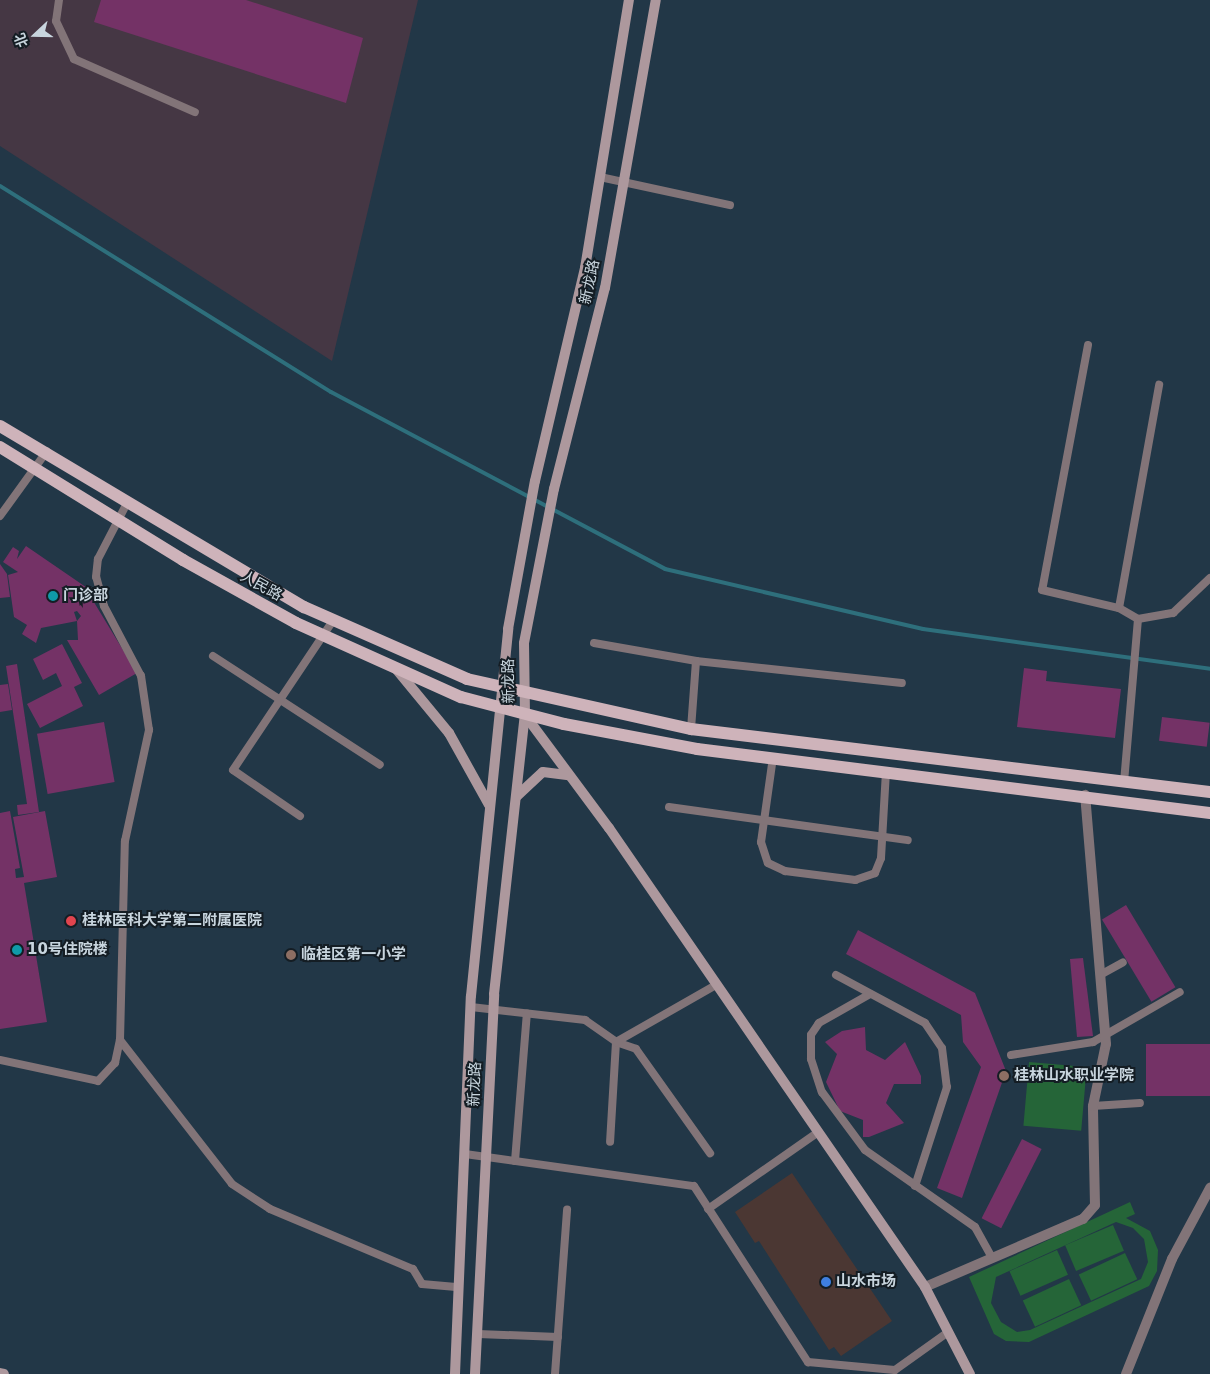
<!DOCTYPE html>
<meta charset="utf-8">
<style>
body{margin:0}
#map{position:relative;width:1210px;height:1374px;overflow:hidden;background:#223747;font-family:"DejaVu Sans","Noto Sans SC",sans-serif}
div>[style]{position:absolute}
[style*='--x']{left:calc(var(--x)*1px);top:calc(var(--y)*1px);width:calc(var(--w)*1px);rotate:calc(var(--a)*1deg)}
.commercial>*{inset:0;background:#4b3733}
.industrial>*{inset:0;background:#453744}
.green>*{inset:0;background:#256538;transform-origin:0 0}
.stream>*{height:4px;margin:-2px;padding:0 2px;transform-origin:2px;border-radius:2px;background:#2e6f7c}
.building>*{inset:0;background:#743266;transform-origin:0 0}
.lane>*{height:8px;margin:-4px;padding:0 4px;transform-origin:4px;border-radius:4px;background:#827478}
.street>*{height:10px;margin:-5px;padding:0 5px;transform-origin:5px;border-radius:5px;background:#827478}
.secondary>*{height:10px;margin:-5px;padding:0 5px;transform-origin:5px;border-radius:5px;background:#ad989d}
.primary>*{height:12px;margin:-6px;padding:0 6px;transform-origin:6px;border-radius:6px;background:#ceb3ba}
.dots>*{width:14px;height:14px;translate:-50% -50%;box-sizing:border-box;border:2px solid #141d24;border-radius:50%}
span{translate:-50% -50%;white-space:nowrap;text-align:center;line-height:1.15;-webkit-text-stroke:4px #141d24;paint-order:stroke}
.street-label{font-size:15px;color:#c8d5de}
.poi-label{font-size:15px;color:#c8d5de;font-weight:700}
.left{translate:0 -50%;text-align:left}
.north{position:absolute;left:10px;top:10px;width:50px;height:50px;-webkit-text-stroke:4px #141d24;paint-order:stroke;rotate:249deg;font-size:14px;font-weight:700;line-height:20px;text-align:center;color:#c8d5de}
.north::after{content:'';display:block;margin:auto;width:18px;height:22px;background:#c8d5de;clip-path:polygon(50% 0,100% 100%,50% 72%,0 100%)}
</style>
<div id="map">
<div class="commercial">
<i style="clip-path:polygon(792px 1173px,892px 1321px,841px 1356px,834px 1347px,829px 1350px,759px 1241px,755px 1243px,735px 1212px)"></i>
</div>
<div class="industrial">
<i style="clip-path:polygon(0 0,418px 0,332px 361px,0 146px)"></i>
</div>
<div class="green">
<i style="left:1029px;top:1062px;width:58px;height:64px;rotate:5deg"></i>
<i style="clip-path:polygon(evenodd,1130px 1202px,1135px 1214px,1126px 1218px,1150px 1231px,1158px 1250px,1157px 1271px,1149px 1286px,1029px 1342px,1006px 1341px,994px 1334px,969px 1277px,1130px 1202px,1116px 1222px,1133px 1228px,1144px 1239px,1148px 1262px,1141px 1279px,1030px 1330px,1017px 1332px,1001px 1322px,991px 1303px,996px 1277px,1116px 1222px)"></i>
<i style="left:1113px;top:1225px;width:28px;height:52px;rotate:67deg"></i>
<i style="left:1057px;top:1250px;width:27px;height:52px;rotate:66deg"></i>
<i style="left:1125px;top:1253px;width:29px;height:51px;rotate:65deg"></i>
<i style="left:1069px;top:1279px;width:29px;height:51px;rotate:65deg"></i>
</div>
<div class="stream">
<i style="--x:0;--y:186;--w:390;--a:31.9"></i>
<i style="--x:331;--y:392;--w:378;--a:27.9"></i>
<i style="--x:665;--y:569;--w:265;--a:13.1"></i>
<i style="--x:923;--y:629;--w:290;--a:7.9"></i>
</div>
<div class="building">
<i style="clip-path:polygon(101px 0,246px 0,363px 38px,346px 103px,94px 22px)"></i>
<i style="clip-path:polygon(evenodd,26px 546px,96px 594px,92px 599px,137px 673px,99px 695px,67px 640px,78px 640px,77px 621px,41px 628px,36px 643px,22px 634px,27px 625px,14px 617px,8px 575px,18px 572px,3px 562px,13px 547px,19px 551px,17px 559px,26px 546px,77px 611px,81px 616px,77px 621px,74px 612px,77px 611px)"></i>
<i style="clip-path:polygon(0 564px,7px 574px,10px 597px,0 598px)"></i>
<i style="clip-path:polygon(62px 644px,82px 683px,74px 687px,83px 706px,40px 728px,27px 704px,62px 686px,56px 673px,43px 680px,33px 659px)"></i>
<i style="clip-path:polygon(17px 664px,39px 812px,18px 815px,17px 805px,27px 804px,6px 666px)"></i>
<i style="clip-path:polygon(1024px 668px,1047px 671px,1046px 681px,1121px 689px,1115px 738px,1017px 727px)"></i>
<i style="clip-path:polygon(8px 684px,12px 710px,0 712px,0 685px)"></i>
<i style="left:1162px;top:717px;width:48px;height:24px;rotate:7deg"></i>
<i style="left:104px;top:722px;width:61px;height:68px;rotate:80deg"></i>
<i style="clip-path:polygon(10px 811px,20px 868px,15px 869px,16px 878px,24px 877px,13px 817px,45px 811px,57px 877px,24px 883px,47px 1022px,0 1029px,0 813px)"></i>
<i style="left:1126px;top:905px;width:96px;height:28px;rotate:59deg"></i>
<i style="clip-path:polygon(858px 930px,975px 993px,1006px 1071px,962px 1198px,937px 1188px,981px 1067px,963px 1042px,961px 1015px,846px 954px)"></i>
<i style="clip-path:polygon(1083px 958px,1093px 1036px,1077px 1037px,1070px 959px)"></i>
<i style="clip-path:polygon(865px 1027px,866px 1050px,885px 1060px,905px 1042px,921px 1076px,921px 1084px,894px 1084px,886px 1103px,904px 1123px,869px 1137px,863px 1137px,863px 1120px,840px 1111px,826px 1082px,837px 1054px,825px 1042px,842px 1031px)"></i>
<i style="left:1210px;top:1044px;width:52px;height:64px;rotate:90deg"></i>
<i style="left:1022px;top:1139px;width:22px;height:89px;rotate:27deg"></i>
</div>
<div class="lane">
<i style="--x:59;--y:0;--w:21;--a:98"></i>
<i style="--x:56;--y:21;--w:42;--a:64.7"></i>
<i style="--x:74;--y:59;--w:132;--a:23.7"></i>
<i style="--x:600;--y:177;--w:133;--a:12.2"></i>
<i style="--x:1088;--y:345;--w:249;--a:100.6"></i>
<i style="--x:1042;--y:590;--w:79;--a:13.2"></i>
<i style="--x:1119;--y:608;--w:22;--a:30"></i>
<i style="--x:1138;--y:619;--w:163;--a:94.9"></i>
<i style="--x:0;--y:516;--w:80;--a:-54.1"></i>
<i style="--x:1119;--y:608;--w:227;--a:-79.8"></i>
<i style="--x:1138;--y:619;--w:36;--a:-10"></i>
<i style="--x:1173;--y:613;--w:51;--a:-43.4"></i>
<i style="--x:594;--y:643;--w:104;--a:10"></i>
<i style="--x:696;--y:661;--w:207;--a:6.1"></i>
<i style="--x:213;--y:656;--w:199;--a:33.1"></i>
<i style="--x:691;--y:729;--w:68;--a:-85.8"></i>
<i style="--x:773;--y:757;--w:86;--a:98"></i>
<i style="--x:761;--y:842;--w:22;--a:72"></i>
<i style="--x:768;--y:863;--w:19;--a:25"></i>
<i style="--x:785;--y:871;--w:71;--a:7.3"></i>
<i style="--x:855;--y:880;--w:21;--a:-19"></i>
<i style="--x:875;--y:873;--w:16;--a:-68"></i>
<i style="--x:881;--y:858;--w:87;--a:-86.7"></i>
<i style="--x:669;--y:807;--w:241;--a:7.9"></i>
<i style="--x:300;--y:816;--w:81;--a:-145.5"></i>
<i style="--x:233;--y:770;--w:178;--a:-56.2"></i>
<i style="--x:836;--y:975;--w:101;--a:28.3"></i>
<i style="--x:925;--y:1023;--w:30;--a:56"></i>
<i style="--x:942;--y:1048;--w:39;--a:83"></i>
<i style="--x:947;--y:1087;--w:104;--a:107.9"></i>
<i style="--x:1100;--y:975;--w:26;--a:-29"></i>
<i style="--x:870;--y:994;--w:59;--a:150.4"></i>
<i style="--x:819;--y:1023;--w:14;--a:124"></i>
<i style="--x:811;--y:1035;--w:24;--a:90"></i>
<i style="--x:811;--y:1059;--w:35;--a:72"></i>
<i style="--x:822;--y:1092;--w:72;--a:53.4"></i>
<i style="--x:865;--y:1150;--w:134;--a:35"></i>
<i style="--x:975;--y:1227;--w:35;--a:61"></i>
<i style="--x:471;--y:1007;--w:115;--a:6.5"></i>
<i style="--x:585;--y:1020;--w:38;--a:35"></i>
<i style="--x:616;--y:1042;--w:100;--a:93.4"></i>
<i style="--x:120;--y:1040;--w:182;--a:52.1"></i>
<i style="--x:232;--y:1184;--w:45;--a:33.3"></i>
<i style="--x:270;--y:1209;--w:155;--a:22.8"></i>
<i style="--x:413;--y:1269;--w:17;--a:59"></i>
<i style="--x:422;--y:1284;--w:37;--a:5"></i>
<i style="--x:616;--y:1042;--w:21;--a:19"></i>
<i style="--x:636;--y:1049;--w:128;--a:54.6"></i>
<i style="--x:616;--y:1042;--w:115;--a:-29.7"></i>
<i style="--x:1011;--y:1055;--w:83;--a:-9"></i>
<i style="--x:1093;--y:1042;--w:100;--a:-29.9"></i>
<i style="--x:0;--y:1060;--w:100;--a:12.1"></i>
<i style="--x:98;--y:1081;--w:25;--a:-47"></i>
<i style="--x:115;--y:1063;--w:24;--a:-78"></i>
<i style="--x:120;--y:1040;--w:199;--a:-88.6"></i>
<i style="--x:125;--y:841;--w:114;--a:-77.8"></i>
<i style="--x:149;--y:730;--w:55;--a:-98.4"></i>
<i style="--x:141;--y:676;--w:79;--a:-117.9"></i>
<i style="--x:104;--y:606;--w:30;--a:-105"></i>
<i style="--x:96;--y:577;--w:18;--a:-84"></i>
<i style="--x:98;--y:559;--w:63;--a:-62.6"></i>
<i style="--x:1093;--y:1106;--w:47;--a:-3.7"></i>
<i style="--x:465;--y:1154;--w:231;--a:8"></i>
<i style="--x:694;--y:1186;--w:210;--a:57.1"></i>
<i style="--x:808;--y:1362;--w:87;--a:5.3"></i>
<i style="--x:895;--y:1370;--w:65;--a:-35.6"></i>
<i style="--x:515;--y:1161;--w:148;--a:-85.4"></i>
<i style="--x:708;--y:1209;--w:133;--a:-34.9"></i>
<i style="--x:478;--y:1334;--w:80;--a:2.1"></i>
<i style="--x:555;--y:1374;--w:165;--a:-85.8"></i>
</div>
<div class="street">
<i style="--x:925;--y:1287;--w:172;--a:-23.3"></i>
<i style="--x:1083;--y:1219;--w:18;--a:-49"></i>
<i style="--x:1095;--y:1205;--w:99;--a:-91.2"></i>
<i style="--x:1093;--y:1106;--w:63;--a:-78.2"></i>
<i style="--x:1106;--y:1044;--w:250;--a:-94.8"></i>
<i style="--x:1126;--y:1374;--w:124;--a:-68.2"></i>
<i style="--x:1172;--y:1259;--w:81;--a:-61.8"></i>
</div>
<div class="secondary">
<i style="--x:397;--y:670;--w:82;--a:50.5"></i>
<i style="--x:449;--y:733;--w:82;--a:60.9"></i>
<i style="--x:525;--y:715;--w:141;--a:53.4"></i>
<i style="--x:609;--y:828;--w:557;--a:55.45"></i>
<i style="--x:925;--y:1287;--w:98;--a:62.7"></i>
<i style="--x:517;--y:796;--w:35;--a:-43"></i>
<i style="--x:543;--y:772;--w:26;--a:7"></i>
<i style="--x:0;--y:1373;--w:4;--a:14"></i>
<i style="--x:455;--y:1374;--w:378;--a:-87.6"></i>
<i style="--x:471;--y:996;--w:369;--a:-84.2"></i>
<i style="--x:508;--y:629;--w:150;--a:-79.7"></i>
<i style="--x:535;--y:481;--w:219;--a:-76.8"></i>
<i style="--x:585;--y:268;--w:272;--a:-80.7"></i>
<i style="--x:475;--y:1374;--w:380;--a:-87.1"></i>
<i style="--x:494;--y:994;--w:281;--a:-83.7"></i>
<i style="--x:525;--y:715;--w:72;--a:-90.8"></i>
<i style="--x:524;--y:643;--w:157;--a:-79"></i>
<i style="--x:554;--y:489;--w:207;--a:-75.8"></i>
<i style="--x:605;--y:288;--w:292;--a:-80"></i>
</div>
<div class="primary">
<i style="--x:0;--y:426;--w:354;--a:30.8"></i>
<i style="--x:304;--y:607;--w:178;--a:23.8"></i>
<i style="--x:467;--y:679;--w:230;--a:12.6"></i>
<i style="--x:691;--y:729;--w:523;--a:6.92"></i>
<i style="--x:0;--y:447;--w:215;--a:31.7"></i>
<i style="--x:183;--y:560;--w:129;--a:29.1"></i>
<i style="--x:296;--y:623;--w:181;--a:24.2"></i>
<i style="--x:461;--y:697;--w:106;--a:14.7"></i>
<i style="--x:564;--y:724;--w:135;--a:10.6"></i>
<i style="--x:697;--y:749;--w:517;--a:7.11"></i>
</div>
<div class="dots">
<i style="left:53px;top:596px;background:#0f9aa8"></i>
<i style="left:71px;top:921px;background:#e0444e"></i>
<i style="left:17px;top:950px;background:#0f9aa8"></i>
<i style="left:291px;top:955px;background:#8d6e63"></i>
<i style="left:1004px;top:1076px;background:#8d6e63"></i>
<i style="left:826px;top:1282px;background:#3f7fe0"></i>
</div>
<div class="street-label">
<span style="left:590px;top:282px;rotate:-78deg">新龙路</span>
<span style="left:261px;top:586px;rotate:29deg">人民路</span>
<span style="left:509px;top:681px;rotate:-91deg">新龙路</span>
<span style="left:475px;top:1084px;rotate:-88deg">新龙路</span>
</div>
<div class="poi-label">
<span class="left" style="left:63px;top:596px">门诊部</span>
<span class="left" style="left:82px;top:921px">桂林医科大学第二附属医院</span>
<span class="left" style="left:27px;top:950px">10号住院楼</span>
<span class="left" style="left:301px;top:955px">临桂区第一小学</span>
<span class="left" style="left:1014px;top:1076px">桂林山水职业学院</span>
<span class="left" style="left:836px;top:1282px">山水市场</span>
</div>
<div class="north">北</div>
</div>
